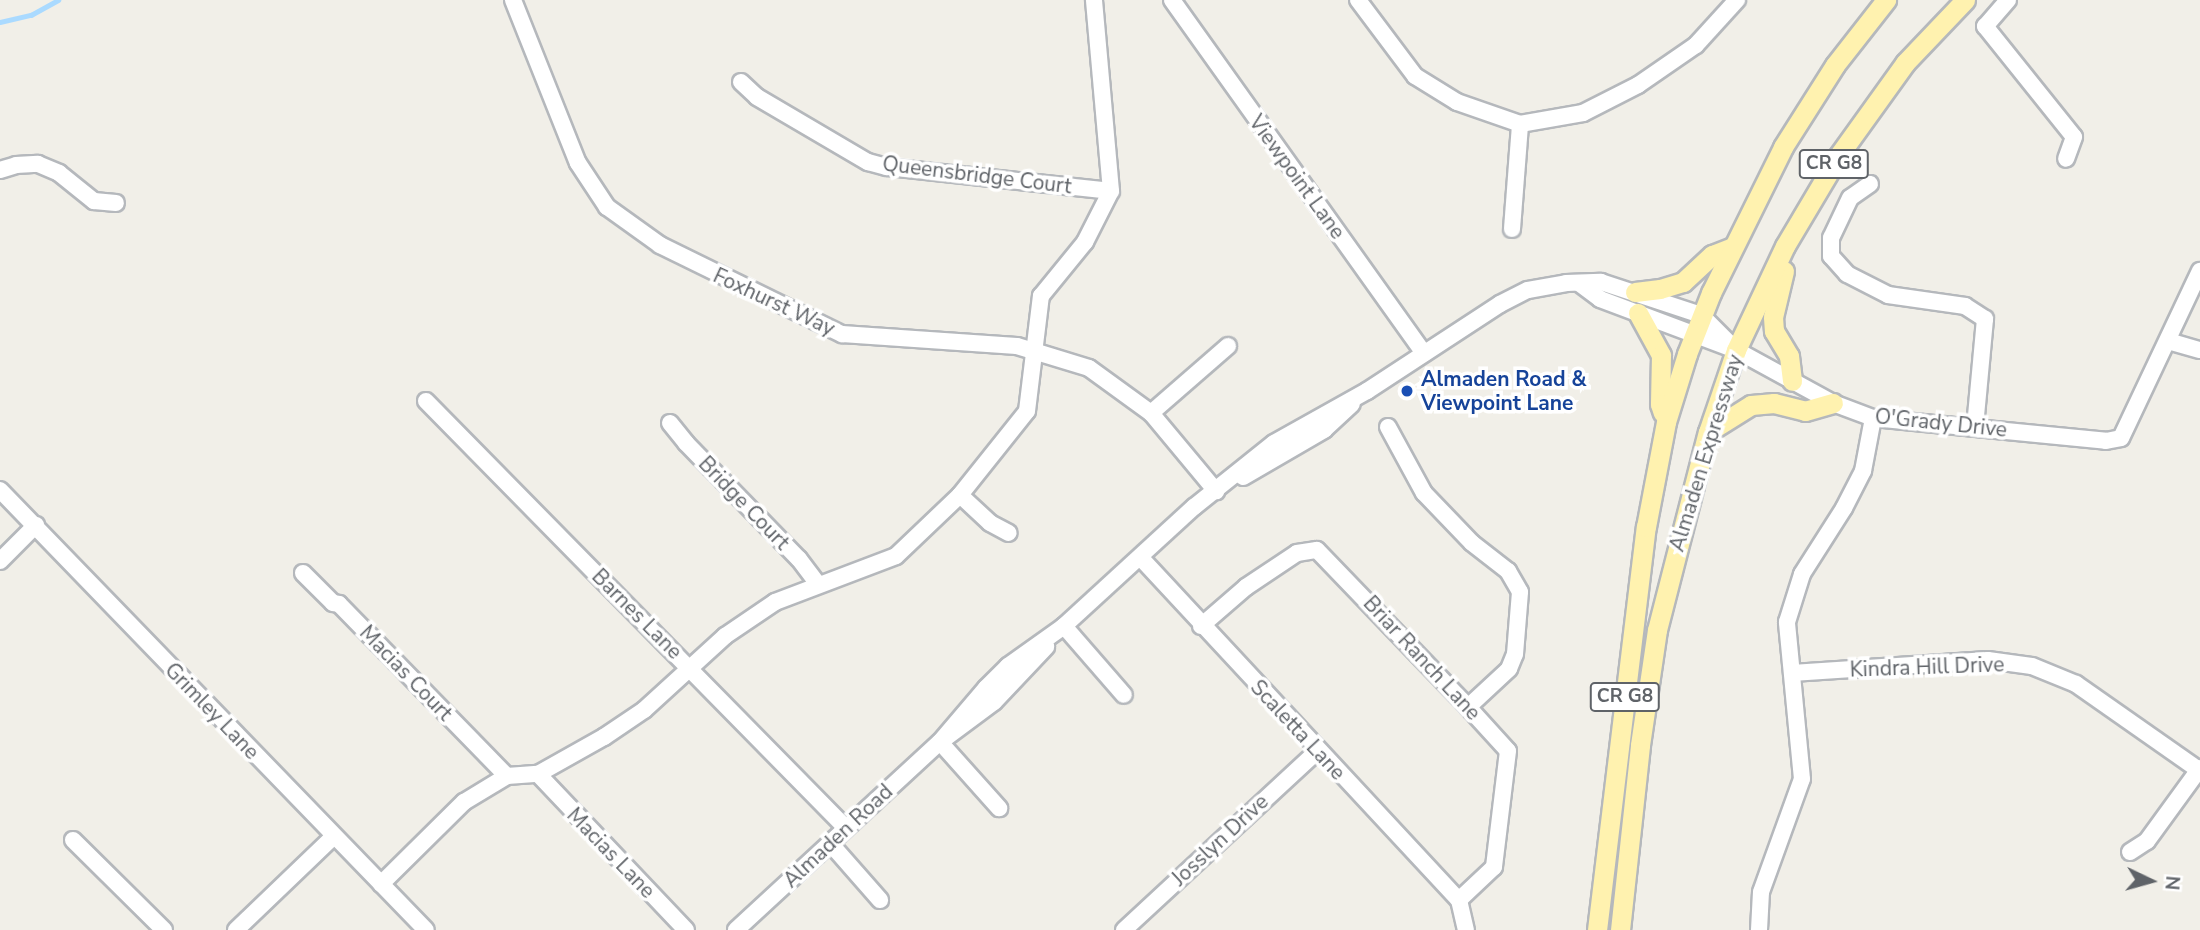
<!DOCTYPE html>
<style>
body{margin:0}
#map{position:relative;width:2200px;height:930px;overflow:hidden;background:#f1efe8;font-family:"Nunito Sans",sans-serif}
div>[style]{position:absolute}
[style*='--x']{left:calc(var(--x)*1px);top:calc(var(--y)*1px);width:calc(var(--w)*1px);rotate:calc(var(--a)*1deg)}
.stream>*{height:4.5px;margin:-2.25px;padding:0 2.25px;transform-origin:2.25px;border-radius:2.25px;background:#aadaff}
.roads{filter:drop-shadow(2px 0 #b5b8bc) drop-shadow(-2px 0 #b5b8bc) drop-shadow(0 2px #b5b8bc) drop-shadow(0 -2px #b5b8bc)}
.minor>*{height:16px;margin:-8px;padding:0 8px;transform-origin:8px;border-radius:8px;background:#fff}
.major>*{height:19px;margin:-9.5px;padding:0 9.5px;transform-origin:9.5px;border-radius:9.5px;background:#fff2af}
.dots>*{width:19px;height:19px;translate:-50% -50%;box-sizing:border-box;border:4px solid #fff;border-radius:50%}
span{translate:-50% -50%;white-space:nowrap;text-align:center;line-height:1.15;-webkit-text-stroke:7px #fff;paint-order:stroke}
.shield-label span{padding:2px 5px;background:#fff;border:2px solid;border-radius:5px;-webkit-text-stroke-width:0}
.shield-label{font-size:19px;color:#5f6368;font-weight:700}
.street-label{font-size:21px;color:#5f6368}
.transit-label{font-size:21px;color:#164399;font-weight:700}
.left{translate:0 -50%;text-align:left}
.north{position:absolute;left:2116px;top:846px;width:70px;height:70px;-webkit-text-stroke:5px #fff;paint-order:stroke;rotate:95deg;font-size:19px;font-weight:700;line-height:28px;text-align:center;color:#5f6368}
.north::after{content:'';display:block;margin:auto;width:24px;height:32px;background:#5f6368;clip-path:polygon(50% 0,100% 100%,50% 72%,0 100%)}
</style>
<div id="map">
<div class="stream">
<i style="--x:0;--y:22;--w:32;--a:-13"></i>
<i style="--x:31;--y:15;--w:31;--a:-29"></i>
</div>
<div class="roads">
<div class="minor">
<i style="--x:513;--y:0;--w:175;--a:68.3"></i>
<i style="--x:578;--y:163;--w:53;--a:56.6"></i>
<i style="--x:607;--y:207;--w:65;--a:35.6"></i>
<i style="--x:660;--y:245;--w:203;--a:26.1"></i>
<i style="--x:842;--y:334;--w:175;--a:3.9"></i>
<i style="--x:1017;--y:346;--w:75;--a:17"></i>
<i style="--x:1089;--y:368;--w:77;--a:36"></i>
<i style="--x:1151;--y:413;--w:102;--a:50.2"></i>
<i style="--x:1172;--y:0;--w:434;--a:54.5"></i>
<i style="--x:1358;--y:0;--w:95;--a:53.1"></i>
<i style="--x:1415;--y:76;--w:49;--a:31.8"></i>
<i style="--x:1457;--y:102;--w:67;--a:19.2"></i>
<i style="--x:1520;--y:124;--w:64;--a:-9.9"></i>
<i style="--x:1583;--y:113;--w:62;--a:-27"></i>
<i style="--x:1638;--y:85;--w:70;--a:-34.6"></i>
<i style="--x:1696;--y:45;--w:61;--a:-47.7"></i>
<i style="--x:2008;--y:0;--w:35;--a:131"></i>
<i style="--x:1985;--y:26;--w:142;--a:51.3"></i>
<i style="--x:2074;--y:137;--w:23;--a:110"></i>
<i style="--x:741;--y:82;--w:22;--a:43"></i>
<i style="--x:757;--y:97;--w:129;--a:30.4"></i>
<i style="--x:868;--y:162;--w:20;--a:15"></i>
<i style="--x:887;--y:167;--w:225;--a:6.1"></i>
<i style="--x:0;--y:170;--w:17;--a:-17"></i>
<i style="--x:16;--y:165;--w:22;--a:-3"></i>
<i style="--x:38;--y:164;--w:23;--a:23"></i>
<i style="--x:59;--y:173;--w:45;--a:38.7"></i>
<i style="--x:94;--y:201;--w:22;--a:5"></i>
<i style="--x:1870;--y:184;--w:24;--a:145"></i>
<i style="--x:1850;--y:198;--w:44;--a:115.4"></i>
<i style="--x:1831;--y:238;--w:18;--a:90"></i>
<i style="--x:1831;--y:256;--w:24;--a:48"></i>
<i style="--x:1847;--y:274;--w:46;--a:27.1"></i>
<i style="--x:1888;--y:295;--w:78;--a:8.1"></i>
<i style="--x:1965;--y:306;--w:24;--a:33"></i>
<i style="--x:1985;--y:319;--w:107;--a:95.3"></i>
<i style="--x:1512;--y:229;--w:105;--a:-85.6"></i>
<i style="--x:1579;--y:283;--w:26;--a:37"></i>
<i style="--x:1600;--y:299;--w:145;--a:20.6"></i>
<i style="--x:1736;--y:350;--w:111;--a:28.7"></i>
<i style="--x:1833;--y:403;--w:43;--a:20.6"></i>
<i style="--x:1873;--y:418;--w:234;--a:5.6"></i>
<i style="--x:2106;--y:441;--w:15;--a:-11"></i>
<i style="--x:2121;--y:438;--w:185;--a:-64.7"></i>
<i style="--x:2168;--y:341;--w:33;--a:16"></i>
<i style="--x:426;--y:401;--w:599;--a:45.47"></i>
<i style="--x:1151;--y:413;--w:102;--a:-41"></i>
<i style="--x:670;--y:423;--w:26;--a:51"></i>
<i style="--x:686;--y:443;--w:162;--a:45.8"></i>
<i style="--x:799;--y:559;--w:31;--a:53"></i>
<i style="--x:1388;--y:427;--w:75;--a:61.4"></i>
<i style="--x:1424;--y:493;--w:69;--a:46.2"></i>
<i style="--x:1472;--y:543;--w:46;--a:37.9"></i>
<i style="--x:1508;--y:571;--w:24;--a:60"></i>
<i style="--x:1520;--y:592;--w:62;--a:94.6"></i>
<i style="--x:1515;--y:654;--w:16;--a:112"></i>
<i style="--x:1509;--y:669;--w:56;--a:137.2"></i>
<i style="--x:1243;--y:477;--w:94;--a:-30.1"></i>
<i style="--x:1324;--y:430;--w:38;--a:-43"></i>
<i style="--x:0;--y:490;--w:612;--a:45.93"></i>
<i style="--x:960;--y:495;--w:41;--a:43"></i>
<i style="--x:990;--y:523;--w:21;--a:28"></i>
<i style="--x:1140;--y:557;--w:468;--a:47.1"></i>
<i style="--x:0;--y:561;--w:51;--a:-45"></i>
<i style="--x:303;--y:573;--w:42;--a:45"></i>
<i style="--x:333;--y:603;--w:6;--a:9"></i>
<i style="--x:339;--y:604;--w:240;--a:45.7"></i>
<i style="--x:1064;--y:626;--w:91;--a:49"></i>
<i style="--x:1201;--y:626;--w:60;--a:-40.9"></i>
<i style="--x:1246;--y:587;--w:61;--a:-33.7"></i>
<i style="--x:1297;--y:553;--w:20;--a:-9"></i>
<i style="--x:1317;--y:550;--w:218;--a:46.1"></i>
<i style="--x:1468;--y:707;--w:59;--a:47.7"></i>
<i style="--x:1508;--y:751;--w:117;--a:96.9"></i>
<i style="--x:1494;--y:867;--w:48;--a:136.7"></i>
<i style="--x:1792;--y:673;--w:196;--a:-3.8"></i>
<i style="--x:1988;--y:660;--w:44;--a:7.8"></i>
<i style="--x:2032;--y:666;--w:48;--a:22.2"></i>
<i style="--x:2076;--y:684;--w:150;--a:35"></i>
<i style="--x:940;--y:742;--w:71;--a:-49.6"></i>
<i style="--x:986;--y:688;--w:31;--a:-45"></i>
<i style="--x:1008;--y:666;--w:69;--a:-35.5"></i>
<i style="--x:1064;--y:626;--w:176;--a:-42.5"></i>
<i style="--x:1194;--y:507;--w:102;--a:-38.7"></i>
<i style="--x:1274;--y:443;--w:107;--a:-29.2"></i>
<i style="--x:1367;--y:391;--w:159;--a:-33.2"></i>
<i style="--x:1500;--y:304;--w:31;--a:-27"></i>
<i style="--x:1528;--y:290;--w:39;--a:-10"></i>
<i style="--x:1566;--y:283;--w:35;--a:-2"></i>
<i style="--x:1601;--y:282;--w:105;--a:18.3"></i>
<i style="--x:1701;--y:315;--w:49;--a:45"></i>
<i style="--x:940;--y:742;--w:89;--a:48.2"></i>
<i style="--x:538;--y:774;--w:215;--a:46.5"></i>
<i style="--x:73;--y:840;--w:128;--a:44.7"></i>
<i style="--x:830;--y:843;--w:76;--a:48.7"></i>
<i style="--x:2130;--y:852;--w:20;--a:-33"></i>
<i style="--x:2147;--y:841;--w:90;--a:-54"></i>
<i style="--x:381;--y:884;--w:117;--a:-44.7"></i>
<i style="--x:464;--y:802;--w:50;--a:-31.2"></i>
<i style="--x:507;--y:776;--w:31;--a:-4"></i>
<i style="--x:538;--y:774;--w:76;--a:-29.3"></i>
<i style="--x:604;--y:737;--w:48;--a:-34"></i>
<i style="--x:644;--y:710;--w:110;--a:-42.4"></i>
<i style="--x:725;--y:636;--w:60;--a:-34.2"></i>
<i style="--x:775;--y:602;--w:129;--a:-20.8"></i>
<i style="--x:896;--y:556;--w:88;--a:-43.6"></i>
<i style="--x:960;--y:495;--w:107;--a:-51.4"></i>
<i style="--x:1027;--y:411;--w:116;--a:-83.1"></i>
<i style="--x:1041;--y:296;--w:70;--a:-50.8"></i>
<i style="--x:1085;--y:242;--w:57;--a:-63"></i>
<i style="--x:1111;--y:191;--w:192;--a:-95.1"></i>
<i style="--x:1459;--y:900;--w:31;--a:77"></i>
<i style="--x:236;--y:930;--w:134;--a:-43.8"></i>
<i style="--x:736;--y:930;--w:277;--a:-42.7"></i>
<i style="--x:940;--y:742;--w:67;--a:-36.5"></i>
<i style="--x:994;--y:702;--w:76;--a:-46.6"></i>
<i style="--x:1124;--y:930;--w:263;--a:-42.8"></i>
<i style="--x:1759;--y:930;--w:38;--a:-87"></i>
<i style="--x:1761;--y:892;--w:120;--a:-70.1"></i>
<i style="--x:1802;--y:779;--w:158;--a:-95.5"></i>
<i style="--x:1787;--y:622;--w:50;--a:-72.6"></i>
<i style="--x:1802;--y:574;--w:78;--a:-57.5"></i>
<i style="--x:1844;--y:508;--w:42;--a:-62.8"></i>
<i style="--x:1863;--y:471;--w:54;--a:-79.3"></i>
</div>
<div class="major">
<i style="--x:1784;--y:271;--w:47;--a:103.4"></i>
<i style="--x:1773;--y:317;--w:14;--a:86"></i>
<i style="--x:1774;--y:331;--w:29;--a:59"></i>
<i style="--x:1789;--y:356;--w:25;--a:83"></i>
<i style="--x:1635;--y:292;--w:25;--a:-7"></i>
<i style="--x:1660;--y:289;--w:24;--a:-17"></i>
<i style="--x:1683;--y:282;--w:40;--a:-43"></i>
<i style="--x:1712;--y:255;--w:22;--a:-21"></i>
<i style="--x:1638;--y:313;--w:48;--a:61.3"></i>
<i style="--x:1661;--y:355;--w:49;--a:91.2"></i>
<i style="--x:1660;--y:404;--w:9;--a:72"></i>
<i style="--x:1708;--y:432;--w:51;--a:-32.1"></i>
<i style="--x:1751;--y:405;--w:23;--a:-5"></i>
<i style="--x:1774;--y:403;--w:32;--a:14"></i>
<i style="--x:1805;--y:411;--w:29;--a:-16"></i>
<i style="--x:1597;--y:930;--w:406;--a:-83.1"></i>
<i style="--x:1646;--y:527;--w:107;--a:-79.2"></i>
<i style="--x:1666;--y:422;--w:71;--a:-72.8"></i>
<i style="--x:1687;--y:354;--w:66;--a:-68.5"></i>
<i style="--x:1711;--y:293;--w:163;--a:-63.7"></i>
<i style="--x:1783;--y:147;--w:97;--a:-57.6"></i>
<i style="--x:1835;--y:65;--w:83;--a:-51.9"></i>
<i style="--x:1620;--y:930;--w:186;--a:-83.8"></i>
<i style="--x:1640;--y:745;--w:116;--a:-81.6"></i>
<i style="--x:1657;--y:630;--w:204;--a:-75.6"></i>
<i style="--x:1708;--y:432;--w:87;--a:-71.1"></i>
<i style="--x:1736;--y:350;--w:115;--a:-64.8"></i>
<i style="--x:1785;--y:246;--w:106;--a:-59.3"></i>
<i style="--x:1839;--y:155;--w:113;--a:-54.3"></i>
<i style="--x:1905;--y:63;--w:87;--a:-46.4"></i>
</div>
</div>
<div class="dots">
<i style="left:1407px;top:391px;background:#1a4fb4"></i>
</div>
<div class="shield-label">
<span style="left:1834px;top:164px">CR G8</span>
<span style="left:1625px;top:697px">CR G8</span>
</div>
<div class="street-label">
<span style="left:977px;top:175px;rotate:7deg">Queensbridge Court</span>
<span style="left:1297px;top:177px;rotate:54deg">Viewpoint Lane</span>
<span style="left:774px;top:302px;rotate:25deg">Foxhurst Way</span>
<span style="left:1941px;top:423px;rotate:6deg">O'Grady Drive</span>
<span style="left:1706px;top:453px;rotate:-73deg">Almaden Expressway</span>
<span style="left:744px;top:503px;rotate:46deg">Bridge Court</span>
<span style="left:637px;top:614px;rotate:45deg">Barnes Lane</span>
<span style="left:1422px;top:658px;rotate:47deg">Briar Ranch Lane</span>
<span style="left:1927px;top:667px;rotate:-2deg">Kindra Hill Drive</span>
<span style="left:406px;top:673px;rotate:46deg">Macias Court</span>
<span style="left:212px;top:711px;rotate:46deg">Grimley Lane</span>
<span style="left:1298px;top:730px;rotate:47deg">Scaletta Lane</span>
<span style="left:838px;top:836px;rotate:-43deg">Almaden Road</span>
<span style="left:1220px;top:840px;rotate:-43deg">Josslyn Drive</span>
<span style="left:611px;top:853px;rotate:46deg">Macias Lane</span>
</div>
<div class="transit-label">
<span class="left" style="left:1421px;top:391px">Almaden Road &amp;<br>Viewpoint Lane</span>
</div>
<div class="north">N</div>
</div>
